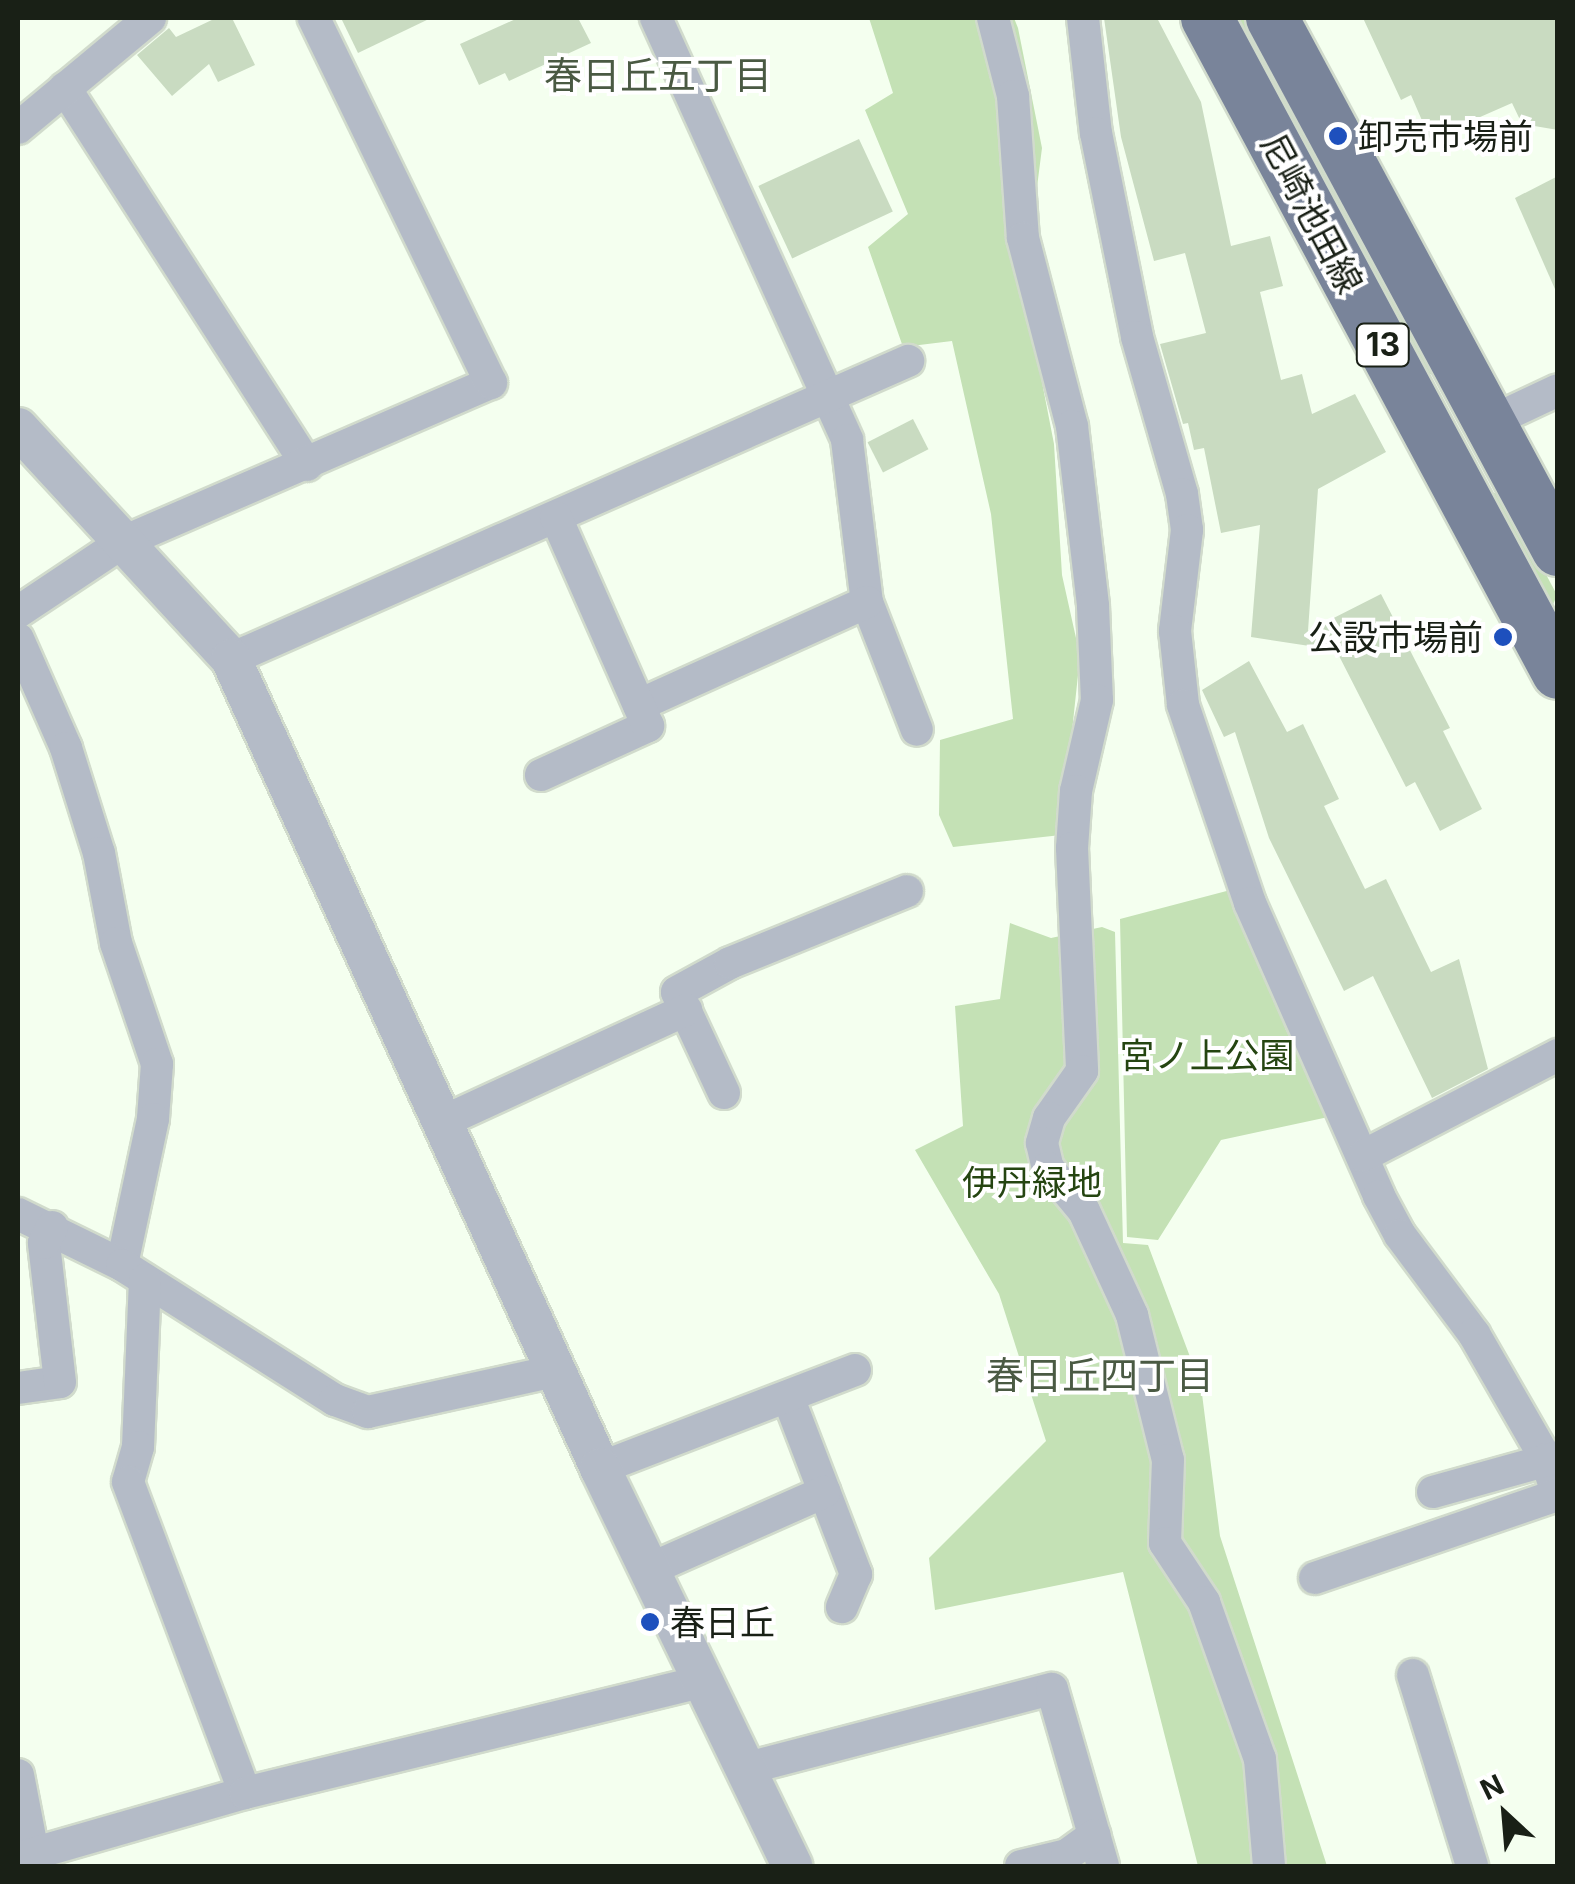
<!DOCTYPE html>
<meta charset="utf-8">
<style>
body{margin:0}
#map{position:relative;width:1575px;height:1884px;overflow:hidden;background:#f4ffef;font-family:Inter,"Noto Sans JP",sans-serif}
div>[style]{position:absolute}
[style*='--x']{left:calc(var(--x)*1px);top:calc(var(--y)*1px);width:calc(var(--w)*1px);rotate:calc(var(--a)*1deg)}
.green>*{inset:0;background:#c4e1b5}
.building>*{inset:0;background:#c9dbc1;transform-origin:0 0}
.roads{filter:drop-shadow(2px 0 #d1dbcc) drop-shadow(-2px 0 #d1dbcc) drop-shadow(0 2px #d1dbcc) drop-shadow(0 -2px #d1dbcc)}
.minor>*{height:32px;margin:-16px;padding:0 16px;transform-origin:16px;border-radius:16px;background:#b4bbc7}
.tertiary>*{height:40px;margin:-20px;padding:0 20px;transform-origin:20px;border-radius:20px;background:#b4bbc7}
.primary>*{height:52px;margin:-26px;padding:0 26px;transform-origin:26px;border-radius:26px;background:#79849a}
.dots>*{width:28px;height:28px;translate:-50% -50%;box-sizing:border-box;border:5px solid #fff;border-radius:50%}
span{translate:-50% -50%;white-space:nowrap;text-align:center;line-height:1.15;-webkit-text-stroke:8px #fff;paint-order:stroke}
.shield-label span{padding:2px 8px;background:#fff;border:2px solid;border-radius:8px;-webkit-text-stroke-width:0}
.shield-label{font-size:32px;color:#192016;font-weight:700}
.poi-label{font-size:35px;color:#192016}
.left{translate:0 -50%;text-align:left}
.right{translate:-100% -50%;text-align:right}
.street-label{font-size:35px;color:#192016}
.park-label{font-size:35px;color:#254511}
.neighbourhood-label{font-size:38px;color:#4a5a43}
.frame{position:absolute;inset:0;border:20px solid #192016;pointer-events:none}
.north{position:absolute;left:1455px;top:1764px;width:100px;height:100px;-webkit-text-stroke:8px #fff;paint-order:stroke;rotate:334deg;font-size:28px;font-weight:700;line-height:40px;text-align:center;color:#192016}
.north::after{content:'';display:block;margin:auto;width:35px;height:45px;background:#192016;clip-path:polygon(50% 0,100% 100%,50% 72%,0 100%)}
</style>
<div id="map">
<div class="green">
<i style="clip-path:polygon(869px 18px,1014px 18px,1018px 28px,1042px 148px,1024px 289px,1054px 444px,1062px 575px,1080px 656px,1061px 835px,953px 847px,939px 815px,940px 740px,1013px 719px,991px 514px,952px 341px,903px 347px,868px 247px,908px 214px,865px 110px,893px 93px)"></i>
<i style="clip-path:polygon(1232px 18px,1247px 18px,1435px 374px,1423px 374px)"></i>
<i style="clip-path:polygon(1501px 490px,1557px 595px,1552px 607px,1488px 496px)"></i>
<i style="clip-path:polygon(1238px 888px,1286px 1030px,1333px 1116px,1221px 1140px,1158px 1240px,1127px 1237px,1120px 919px)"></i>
<i style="clip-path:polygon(1010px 923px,1051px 938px,1102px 927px,1115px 932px,1123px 1243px,1148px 1245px,1201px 1386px,1220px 1536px,1327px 1866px,1198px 1866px,1123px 1572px,935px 1610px,929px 1558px,1046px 1441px,999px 1294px,915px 1150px,963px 1126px,955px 1006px,1000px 999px)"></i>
</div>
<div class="building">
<i style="clip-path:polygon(216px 18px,232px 18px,255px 65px,218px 82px,209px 64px,172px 96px,137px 55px,169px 28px,176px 37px)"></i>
<i style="clip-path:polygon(341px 18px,431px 18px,358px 53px)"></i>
<i style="clip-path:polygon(518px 18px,578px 18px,591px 43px,509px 81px,505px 73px,479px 85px,460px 44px)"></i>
<i style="clip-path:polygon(1104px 18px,1157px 18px,1201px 102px,1231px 246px,1270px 236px,1283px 286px,1260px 292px,1281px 380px,1302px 374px,1312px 414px,1355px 394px,1386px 452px,1318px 489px,1308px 631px,1381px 594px,1450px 728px,1443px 731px,1482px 809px,1440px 831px,1415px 782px,1406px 787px,1336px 650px,1251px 637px,1260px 525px,1221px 533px,1204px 448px,1194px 450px,1188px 423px,1183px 424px,1160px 344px,1206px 333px,1185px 253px,1154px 261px,1121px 137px)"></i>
<i style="clip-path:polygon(1363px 18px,1558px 18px,1558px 130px,1522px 124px,1512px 103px,1430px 139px,1411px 95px,1401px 100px)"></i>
<i style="left:859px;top:139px;width:80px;height:111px;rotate:65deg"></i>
<i style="clip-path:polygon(1558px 176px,1558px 296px,1515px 198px)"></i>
<i style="left:913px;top:419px;width:34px;height:51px;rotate:63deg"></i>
<i style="clip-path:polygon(1249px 661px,1287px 732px,1303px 724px,1339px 799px,1324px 806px,1365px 889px,1386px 879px,1431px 972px,1459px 959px,1488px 1069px,1432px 1098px,1373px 976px,1344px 991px,1269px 838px,1235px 732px,1224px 737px,1202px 690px)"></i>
</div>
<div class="roads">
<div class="minor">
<i style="--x:656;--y:18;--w:463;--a:65.6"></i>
<i style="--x:847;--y:440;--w:163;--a:83"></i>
<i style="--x:867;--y:602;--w:137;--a:68.7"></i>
<i style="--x:993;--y:18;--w:81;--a:75.6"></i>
<i style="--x:1013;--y:96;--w:142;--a:86"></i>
<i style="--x:1023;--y:238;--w:194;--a:75.4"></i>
<i style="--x:1072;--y:426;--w:181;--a:83.3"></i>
<i style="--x:1093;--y:606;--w:94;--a:87.6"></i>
<i style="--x:1097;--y:700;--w:93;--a:103"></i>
<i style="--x:1076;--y:791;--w:57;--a:94"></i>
<i style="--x:1072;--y:848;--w:223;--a:87.4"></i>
<i style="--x:1082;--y:1071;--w:57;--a:125.1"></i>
<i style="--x:1049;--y:1118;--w:26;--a:106"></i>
<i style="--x:1042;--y:1143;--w:26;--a:77"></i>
<i style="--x:1048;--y:1168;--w:56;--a:50.1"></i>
<i style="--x:1084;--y:1211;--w:115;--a:65.2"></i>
<i style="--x:1132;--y:1315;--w:149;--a:76.1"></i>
<i style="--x:1168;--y:1460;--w:83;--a:92.1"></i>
<i style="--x:1165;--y:1543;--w:71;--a:56.5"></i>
<i style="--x:1204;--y:1602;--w:167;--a:70.4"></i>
<i style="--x:1260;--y:1759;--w:107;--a:85.2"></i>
<i style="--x:1083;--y:18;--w:116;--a:83.6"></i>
<i style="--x:1096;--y:133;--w:208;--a:78.6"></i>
<i style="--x:1137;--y:337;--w:163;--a:74"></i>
<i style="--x:1182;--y:494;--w:36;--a:82"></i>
<i style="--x:1187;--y:530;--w:102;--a:96.8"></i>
<i style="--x:1175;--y:631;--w:74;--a:83.8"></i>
<i style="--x:1183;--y:705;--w:209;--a:71.3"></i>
<i style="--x:1250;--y:903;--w:320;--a:66.2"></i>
<i style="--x:1379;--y:1196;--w:44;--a:61.7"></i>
<i style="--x:1400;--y:1235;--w:124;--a:53.2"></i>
<i style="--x:1474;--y:1334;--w:144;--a:60.1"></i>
<i style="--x:1546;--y:1459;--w:40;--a:72"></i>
<i style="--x:65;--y:88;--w:448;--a:57.3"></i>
<i style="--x:18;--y:128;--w:172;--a:-39.8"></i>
<i style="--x:1488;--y:423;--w:77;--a:-25.2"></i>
<i style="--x:18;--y:612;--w:126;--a:-33.7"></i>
<i style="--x:123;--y:542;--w:401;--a:-23.4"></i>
<i style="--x:491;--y:383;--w:406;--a:-115.9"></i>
<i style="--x:18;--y:639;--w:119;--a:66.2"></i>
<i style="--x:66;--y:748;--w:110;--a:72.6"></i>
<i style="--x:99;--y:853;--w:92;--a:79.3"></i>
<i style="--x:116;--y:943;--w:128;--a:71.3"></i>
<i style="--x:157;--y:1064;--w:55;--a:94.2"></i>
<i style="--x:153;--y:1119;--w:149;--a:102"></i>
<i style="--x:231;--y:659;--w:740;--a:-23.76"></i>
<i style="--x:639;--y:705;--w:250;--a:-24.3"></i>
<i style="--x:541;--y:775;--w:118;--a:-24.6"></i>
<i style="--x:648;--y:726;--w:228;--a:-113.8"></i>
<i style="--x:724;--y:1093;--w:111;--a:-115"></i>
<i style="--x:677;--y:992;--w:60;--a:-28.7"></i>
<i style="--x:730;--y:963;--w:191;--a:-22.1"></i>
<i style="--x:440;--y:1123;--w:271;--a:-24.7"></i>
<i style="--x:1363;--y:1156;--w:220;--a:-27.4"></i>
<i style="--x:18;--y:1214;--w:116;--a:26.1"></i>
<i style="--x:122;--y:1265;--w:252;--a:32.4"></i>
<i style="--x:335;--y:1400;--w:35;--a:20"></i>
<i style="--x:368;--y:1412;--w:191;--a:-12.4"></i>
<i style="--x:145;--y:1280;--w:167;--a:92.4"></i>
<i style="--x:138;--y:1447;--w:36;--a:106"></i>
<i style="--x:128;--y:1482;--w:332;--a:69.4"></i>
<i style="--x:18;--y:1388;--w:42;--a:-8.1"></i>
<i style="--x:60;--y:1382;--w:140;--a:-96.6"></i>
<i style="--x:44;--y:1243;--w:18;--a:-63"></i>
<i style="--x:788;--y:1397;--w:190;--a:69"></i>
<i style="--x:856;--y:1574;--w:36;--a:113"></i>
<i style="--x:600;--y:1468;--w:273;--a:-21"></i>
<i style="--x:1433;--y:1492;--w:130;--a:-15.6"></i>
<i style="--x:648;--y:1570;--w:193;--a:-23.9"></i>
<i style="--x:1315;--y:1578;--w:256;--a:-18.9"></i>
<i style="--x:1413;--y:1675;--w:200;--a:72.8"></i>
<i style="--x:744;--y:1769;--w:318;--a:-14.6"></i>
<i style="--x:1052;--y:1689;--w:184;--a:73.9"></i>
<i style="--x:18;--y:1775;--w:79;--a:79.1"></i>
<i style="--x:18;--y:1858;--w:236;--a:-16"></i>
<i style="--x:245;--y:1793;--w:469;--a:-13.7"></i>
<i style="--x:1021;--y:1866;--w:47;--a:-13.4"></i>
<i style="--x:1067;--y:1855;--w:34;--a:-36"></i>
</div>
<div class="tertiary">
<i style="--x:18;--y:428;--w:314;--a:47.3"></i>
<i style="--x:231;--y:659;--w:889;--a:65.48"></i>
<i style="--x:600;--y:1468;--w:442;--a:64.2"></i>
</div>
<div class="primary">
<i style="--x:1207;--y:18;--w:743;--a:61.81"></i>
<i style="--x:1272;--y:18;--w:604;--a:61.74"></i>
</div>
</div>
<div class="dots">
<i style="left:1338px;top:136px;background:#1e50bd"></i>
<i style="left:1503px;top:637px;background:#1e50bd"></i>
<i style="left:650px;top:1622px;background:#1e50bd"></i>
</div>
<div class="shield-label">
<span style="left:1383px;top:345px">13</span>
</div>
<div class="poi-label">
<span class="left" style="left:1358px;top:136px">卸売市場前</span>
<span class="right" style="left:1483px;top:637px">公設市場前</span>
<span class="left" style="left:670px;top:1622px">春日丘</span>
</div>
<div class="street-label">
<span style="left:1312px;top:213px;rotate:62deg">尼崎池田線</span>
</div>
<div class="park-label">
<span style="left:1207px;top:1055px">宮ノ上公園</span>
<span style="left:1032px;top:1182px">伊丹緑地</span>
</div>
<div class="neighbourhood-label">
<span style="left:658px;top:76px">春日丘五丁目</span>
<span style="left:1100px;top:1376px">春日丘四丁目</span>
</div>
<div class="frame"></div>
<div class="north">N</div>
</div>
